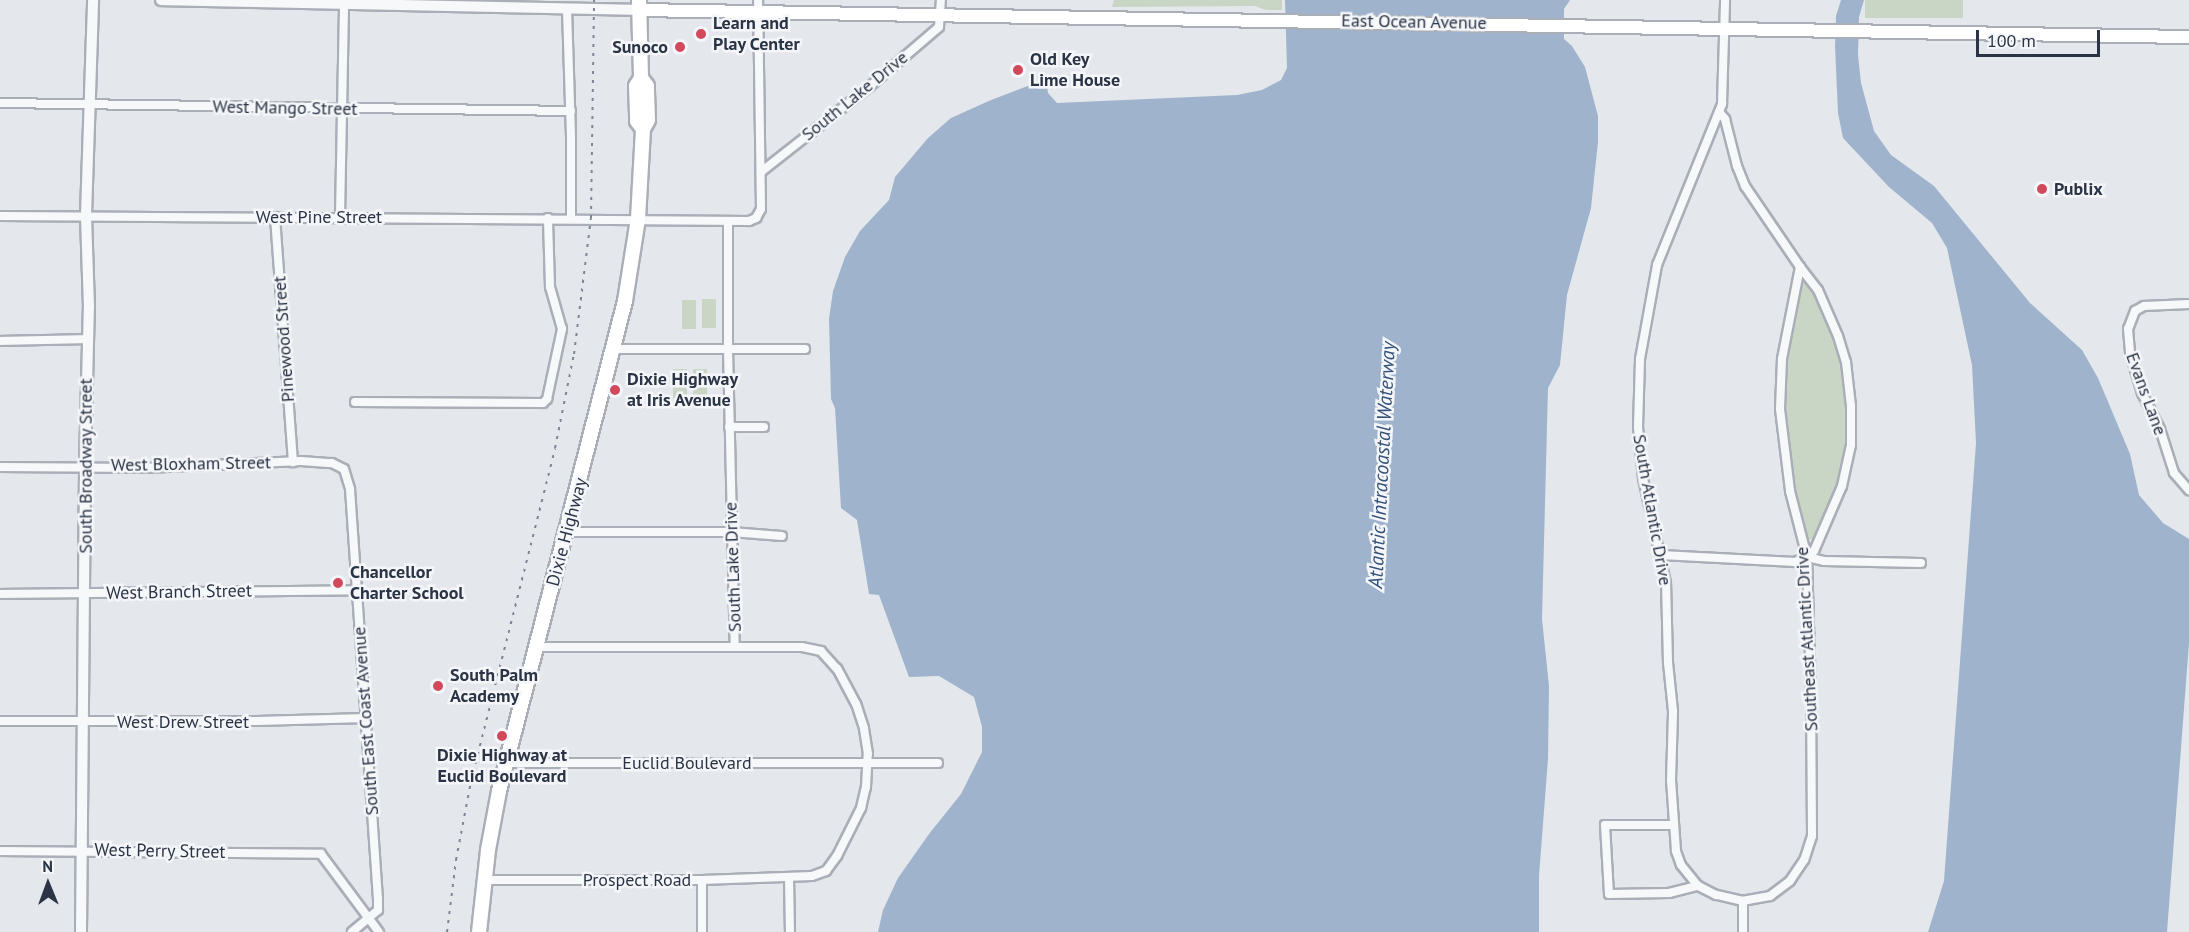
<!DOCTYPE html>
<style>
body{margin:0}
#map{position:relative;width:2189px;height:932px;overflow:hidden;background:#e4e7ec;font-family:"PT Sans",sans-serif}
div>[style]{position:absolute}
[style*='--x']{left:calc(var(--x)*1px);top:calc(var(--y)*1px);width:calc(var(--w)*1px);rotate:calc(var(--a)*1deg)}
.green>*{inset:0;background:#c9d6c5;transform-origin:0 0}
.water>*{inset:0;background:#9fb4cc}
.roads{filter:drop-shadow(2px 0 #a9aeb7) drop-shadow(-2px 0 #a9aeb7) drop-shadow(0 2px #a9aeb7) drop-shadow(0 -2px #a9aeb7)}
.minor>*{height:8px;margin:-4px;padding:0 4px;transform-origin:4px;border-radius:4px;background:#f7f8fa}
.tertiary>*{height:10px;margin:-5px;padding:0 5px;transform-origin:5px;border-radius:5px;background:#f7f8fa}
.secondary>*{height:12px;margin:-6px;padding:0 6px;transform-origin:6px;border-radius:6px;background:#fff}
.primary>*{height:14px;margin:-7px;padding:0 7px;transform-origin:7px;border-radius:7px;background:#fff}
.rail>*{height:2px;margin-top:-1px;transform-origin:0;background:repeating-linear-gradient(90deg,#7d8696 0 3px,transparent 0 9px)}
.dots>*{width:16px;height:16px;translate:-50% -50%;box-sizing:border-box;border:3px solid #f4f6f9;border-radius:50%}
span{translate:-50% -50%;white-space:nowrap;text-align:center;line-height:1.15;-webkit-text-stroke:5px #f4f6f9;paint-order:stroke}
.street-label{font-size:18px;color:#2b3445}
.poi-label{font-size:18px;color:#2b3445;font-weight:700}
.left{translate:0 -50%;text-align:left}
.right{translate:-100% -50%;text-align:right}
.water-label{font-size:20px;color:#34527a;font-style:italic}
.north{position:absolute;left:18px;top:854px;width:60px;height:60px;-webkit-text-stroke:4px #f4f6f9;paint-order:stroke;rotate:359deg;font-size:16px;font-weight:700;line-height:24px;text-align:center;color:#2b3445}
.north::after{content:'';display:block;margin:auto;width:21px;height:27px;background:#2b3445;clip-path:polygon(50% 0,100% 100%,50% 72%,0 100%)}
.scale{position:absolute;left:1976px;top:30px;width:124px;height:27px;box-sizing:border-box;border:3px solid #2b3445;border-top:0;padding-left:8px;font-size:18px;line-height:21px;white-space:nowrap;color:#2b3445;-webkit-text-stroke:4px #f4f6f9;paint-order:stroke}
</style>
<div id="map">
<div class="green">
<i style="clip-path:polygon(1114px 0,1282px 0,1282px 10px,1266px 10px,1255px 6px,1112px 7px)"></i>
<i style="left:1865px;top:0;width:98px;height:18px"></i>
<i style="clip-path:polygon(1802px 273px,1820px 298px,1838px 346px,1849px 398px,1846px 451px,1831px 501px,1814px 540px,1808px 539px,1799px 507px,1784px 415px,1786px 365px)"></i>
<i style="left:702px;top:299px;width:14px;height:29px"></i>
<i style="left:682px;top:300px;width:14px;height:29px"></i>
<i style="left:673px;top:369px;width:14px;height:29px"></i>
<i style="left:693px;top:369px;width:14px;height:29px"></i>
</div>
<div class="water">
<i style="clip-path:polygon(1285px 0,1570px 0,1564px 9px,1564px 39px,1572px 46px,1585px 67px,1598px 116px,1598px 142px,1591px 208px,1567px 295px,1560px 365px,1548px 388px,1542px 619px,1549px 686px,1548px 759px,1539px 876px,1539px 932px,878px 932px,883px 910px,898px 878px,929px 834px,961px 794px,982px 752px,982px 727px,974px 697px,939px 676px,909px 677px,879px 595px,869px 594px,857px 520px,841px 508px,835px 408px,831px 399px,829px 319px,833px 291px,845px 257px,860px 231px,889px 200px,895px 177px,928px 138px,951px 118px,991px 100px,1046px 79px,1048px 93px,1057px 103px,1237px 95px,1262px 90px,1281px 80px,1287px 68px)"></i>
<i style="clip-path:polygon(1841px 0,1864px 0,1859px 17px,1858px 55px,1861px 83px,1874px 131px,1891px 155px,1934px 186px,2030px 303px,2082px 350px,2098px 378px,2130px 454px,2139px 495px,2163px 523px,2189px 539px,2189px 643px,2167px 932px,1928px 932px,1944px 881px,1976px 443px,1972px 365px,1947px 248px,1932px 223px,1889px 187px,1843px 138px,1838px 113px,1835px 46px,1836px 16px)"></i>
</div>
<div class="roads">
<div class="minor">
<i style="--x:567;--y:9;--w:128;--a:88.2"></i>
<i style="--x:571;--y:137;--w:81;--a:90"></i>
<i style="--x:0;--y:103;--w:571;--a:0.8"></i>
<i style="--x:1720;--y:113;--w:8;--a:50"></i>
<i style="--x:1725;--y:119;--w:49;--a:75.7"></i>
<i style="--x:1737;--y:166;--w:22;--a:68"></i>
<i style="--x:1745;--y:186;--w:98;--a:55.8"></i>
<i style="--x:1800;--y:267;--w:94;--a:101.1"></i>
<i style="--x:1782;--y:359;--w:50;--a:92.3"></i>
<i style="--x:1780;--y:409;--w:83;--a:83"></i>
<i style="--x:1790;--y:491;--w:68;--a:75.6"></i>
<i style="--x:1807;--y:557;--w:133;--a:88.3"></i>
<i style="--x:1811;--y:690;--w:146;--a:89.6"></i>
<i style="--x:1812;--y:836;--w:25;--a:108"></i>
<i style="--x:1804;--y:860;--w:25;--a:124"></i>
<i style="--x:1790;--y:881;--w:25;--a:143"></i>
<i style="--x:1770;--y:896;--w:27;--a:170"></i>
<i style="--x:1743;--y:901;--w:28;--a:-167"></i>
<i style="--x:1716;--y:895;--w:20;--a:-153"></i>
<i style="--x:1698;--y:886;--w:27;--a:-129"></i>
<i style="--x:1681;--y:865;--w:15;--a:-110"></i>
<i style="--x:1676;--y:851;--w:71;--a:-94"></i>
<i style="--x:1671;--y:780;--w:69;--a:-88.3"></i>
<i style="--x:1673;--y:711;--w:48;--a:-95.9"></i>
<i style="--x:1668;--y:663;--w:80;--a:-91.4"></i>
<i style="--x:1666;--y:583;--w:107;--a:-102.4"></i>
<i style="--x:1643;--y:478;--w:51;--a:-95.6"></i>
<i style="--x:1638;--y:427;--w:68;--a:-88.3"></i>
<i style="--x:1640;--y:359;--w:96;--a:-79.7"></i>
<i style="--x:1657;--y:265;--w:174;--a:-68"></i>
<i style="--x:1722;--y:104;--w:104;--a:-88.3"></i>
<i style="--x:761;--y:172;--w:137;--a:-38.2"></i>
<i style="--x:869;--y:87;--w:92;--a:-40.6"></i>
<i style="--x:939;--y:27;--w:27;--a:-86"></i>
<i style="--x:0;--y:216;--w:749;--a:0.38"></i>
<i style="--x:749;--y:221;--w:8;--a:-23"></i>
<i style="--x:756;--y:218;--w:10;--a:-61"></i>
<i style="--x:761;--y:209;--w:209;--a:-90.8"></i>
<i style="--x:340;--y:216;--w:216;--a:-88.9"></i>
<i style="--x:275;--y:217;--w:246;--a:85.8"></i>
<i style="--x:728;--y:221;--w:128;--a:90"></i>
<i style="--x:728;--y:349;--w:298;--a:88.7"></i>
<i style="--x:1800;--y:267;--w:29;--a:52"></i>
<i style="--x:1818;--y:290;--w:50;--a:66.5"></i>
<i style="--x:1838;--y:336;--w:27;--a:73"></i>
<i style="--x:1846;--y:362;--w:44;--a:83.5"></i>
<i style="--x:1851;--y:406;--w:39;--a:90"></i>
<i style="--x:1851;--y:445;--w:42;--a:102.4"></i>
<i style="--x:1842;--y:486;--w:71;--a:113.3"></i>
<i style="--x:1814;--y:551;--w:9;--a:139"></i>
<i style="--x:2189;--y:304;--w:45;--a:177.5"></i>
<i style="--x:2144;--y:306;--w:10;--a:151"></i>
<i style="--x:2135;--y:311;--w:19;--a:111"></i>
<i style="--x:2128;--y:329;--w:24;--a:85"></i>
<i style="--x:2130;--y:353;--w:42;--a:73.3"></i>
<i style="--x:2142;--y:393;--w:40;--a:63.4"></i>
<i style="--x:2160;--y:429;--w:46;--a:72.3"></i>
<i style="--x:2174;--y:473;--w:23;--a:49"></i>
<i style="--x:0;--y:341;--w:87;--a:-1.3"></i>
<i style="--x:614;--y:349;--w:191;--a:0"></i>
<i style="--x:355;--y:402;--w:188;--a:0.3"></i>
<i style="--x:543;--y:403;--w:6;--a:-45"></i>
<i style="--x:547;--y:399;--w:72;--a:-77.9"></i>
<i style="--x:562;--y:329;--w:44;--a:-105.9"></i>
<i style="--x:550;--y:287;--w:69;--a:-91.7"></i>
<i style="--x:729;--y:427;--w:35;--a:0"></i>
<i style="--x:0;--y:467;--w:145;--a:0.4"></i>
<i style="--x:145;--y:468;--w:156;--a:-2.6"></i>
<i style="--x:301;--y:461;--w:31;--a:4"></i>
<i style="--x:332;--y:463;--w:13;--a:27"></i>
<i style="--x:344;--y:469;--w:21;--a:73"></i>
<i style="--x:350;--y:489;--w:411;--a:86.1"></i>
<i style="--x:378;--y:899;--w:11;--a:90"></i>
<i style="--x:378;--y:910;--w:34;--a:140"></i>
<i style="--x:567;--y:532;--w:164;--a:0"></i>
<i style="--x:731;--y:532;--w:51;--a:4.5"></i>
<i style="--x:1661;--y:555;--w:134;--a:3"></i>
<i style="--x:1795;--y:562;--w:13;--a:-23"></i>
<i style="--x:1807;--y:557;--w:17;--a:13"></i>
<i style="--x:1824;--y:561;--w:97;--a:1.2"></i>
<i style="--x:0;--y:594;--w:358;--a:-0.6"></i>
<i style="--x:0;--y:721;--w:257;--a:0"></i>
<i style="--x:257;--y:721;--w:109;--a:-1.6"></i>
<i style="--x:506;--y:763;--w:432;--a:0"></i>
<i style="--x:1673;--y:825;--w:68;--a:180"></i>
<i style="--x:1605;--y:825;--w:69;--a:86.7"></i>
<i style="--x:1609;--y:894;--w:60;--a:-1"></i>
<i style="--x:1669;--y:893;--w:30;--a:-14"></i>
<i style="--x:0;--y:851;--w:321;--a:0.5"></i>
<i style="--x:321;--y:854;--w:97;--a:53.4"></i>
<i style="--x:789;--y:877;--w:55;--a:89"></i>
<i style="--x:484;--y:880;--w:218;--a:0"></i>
<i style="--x:702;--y:880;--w:110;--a:-2.1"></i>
<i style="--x:812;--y:876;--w:15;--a:-20"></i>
<i style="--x:826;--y:871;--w:19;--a:-54"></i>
<i style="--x:837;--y:856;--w:54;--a:-63.4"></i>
<i style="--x:861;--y:808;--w:22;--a:-77"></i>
<i style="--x:866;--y:787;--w:33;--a:-87"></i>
<i style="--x:868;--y:754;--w:26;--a:-99"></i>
<i style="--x:864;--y:728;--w:25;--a:-108"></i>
<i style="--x:856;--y:704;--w:40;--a:-118"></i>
<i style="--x:837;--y:669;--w:24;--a:-132"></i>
<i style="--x:821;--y:651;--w:19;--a:-168"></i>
<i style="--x:802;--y:647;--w:266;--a:180"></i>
<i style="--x:1743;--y:901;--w:31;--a:90"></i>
<i style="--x:702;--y:932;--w:52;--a:-90"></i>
</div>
<div class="tertiary">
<i style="--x:161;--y:0;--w:478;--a:1.2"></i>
<i style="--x:81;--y:932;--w:466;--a:-89.5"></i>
<i style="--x:85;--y:466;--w:159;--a:-88.6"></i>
<i style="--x:89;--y:307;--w:92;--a:-91.9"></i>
<i style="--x:86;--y:215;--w:215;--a:-88.1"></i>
</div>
<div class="secondary">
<i style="--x:639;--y:10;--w:1550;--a:1"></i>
</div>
<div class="primary">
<i style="--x:639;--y:0;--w:78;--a:88.5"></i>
<i style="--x:641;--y:78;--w:9;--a:122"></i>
<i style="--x:636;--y:86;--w:35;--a:88"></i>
<i style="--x:637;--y:121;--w:10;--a:53"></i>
<i style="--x:479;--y:932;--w:82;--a:-83.7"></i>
<i style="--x:488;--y:850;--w:60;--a:-79.4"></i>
<i style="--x:499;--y:791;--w:506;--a:-75.58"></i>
<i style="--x:625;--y:301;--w:83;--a:-81"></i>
<i style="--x:638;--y:219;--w:90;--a:-86.8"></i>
<i style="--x:643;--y:129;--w:10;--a:-61"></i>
<i style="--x:648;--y:120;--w:34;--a:-92"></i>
<i style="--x:647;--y:86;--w:10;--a:-127"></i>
</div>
</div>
<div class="rail">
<i style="--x:447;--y:932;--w:73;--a:-82.9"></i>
<i style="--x:456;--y:860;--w:80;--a:-79.2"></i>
<i style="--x:471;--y:781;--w:343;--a:-75.8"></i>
<i style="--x:555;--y:448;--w:96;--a:-78.6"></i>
<i style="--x:574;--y:354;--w:137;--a:-82.9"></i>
<i style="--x:591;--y:218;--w:218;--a:-89.2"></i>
</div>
<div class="dots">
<i style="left:701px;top:34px;background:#d1495b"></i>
<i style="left:680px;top:47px;background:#d1495b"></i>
<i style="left:1018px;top:70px;background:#d1495b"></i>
<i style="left:2042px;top:189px;background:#d1495b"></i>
<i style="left:615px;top:390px;background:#d1495b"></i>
<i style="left:338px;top:583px;background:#d1495b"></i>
<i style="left:438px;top:686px;background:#d1495b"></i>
<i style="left:502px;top:736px;background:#d1495b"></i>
</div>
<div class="street-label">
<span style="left:1414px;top:22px;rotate:1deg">East Ocean Avenue</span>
<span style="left:855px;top:96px;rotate:-39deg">South Lake Drive</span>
<span style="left:285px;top:108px;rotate:1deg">West Mango Street</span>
<span style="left:319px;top:217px">West Pine Street</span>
<span style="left:284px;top:339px;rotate:-94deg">Pinewood Street</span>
<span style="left:2146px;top:394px;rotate:70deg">Evans Lane</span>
<span style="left:191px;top:464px;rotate:-1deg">West Bloxham Street</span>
<span style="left:86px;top:466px;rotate:-90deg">South Broadway Street</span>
<span style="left:1652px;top:510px;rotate:80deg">South Atlantic Drive</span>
<span style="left:567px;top:532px;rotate:-75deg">Dixie Highway</span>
<span style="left:733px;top:567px;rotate:-92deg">South Lake Drive</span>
<span style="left:179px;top:592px;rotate:-1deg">West Branch Street</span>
<span style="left:1807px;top:639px;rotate:-93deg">Southeast Atlantic Drive</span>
<span style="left:366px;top:721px;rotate:-94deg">South East Coast Avenue</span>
<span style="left:183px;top:722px">West Drew Street</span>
<span style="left:687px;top:763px">Euclid Boulevard</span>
<span style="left:160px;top:851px;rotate:1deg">West Perry Street</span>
<span style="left:637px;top:880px">Prospect Road</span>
</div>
<div class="poi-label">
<span class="left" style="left:713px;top:34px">Learn and<br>Play Center</span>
<span class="right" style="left:668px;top:47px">Sunoco</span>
<span class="left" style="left:1030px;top:70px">Old Key<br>Lime House</span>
<span class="left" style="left:2054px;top:189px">Publix</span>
<span class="left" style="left:627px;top:390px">Dixie Highway<br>at Iris Avenue</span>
<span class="left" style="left:350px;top:583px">Chancellor<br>Charter School</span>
<span class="left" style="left:450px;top:686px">South Palm<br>Academy</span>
<span style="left:502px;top:766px">Dixie Highway at<br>Euclid Boulevard</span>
</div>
<div class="water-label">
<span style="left:1382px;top:465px;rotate:-87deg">Atlantic Intracoastal Waterway</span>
</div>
<div class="north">N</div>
<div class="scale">100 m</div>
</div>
